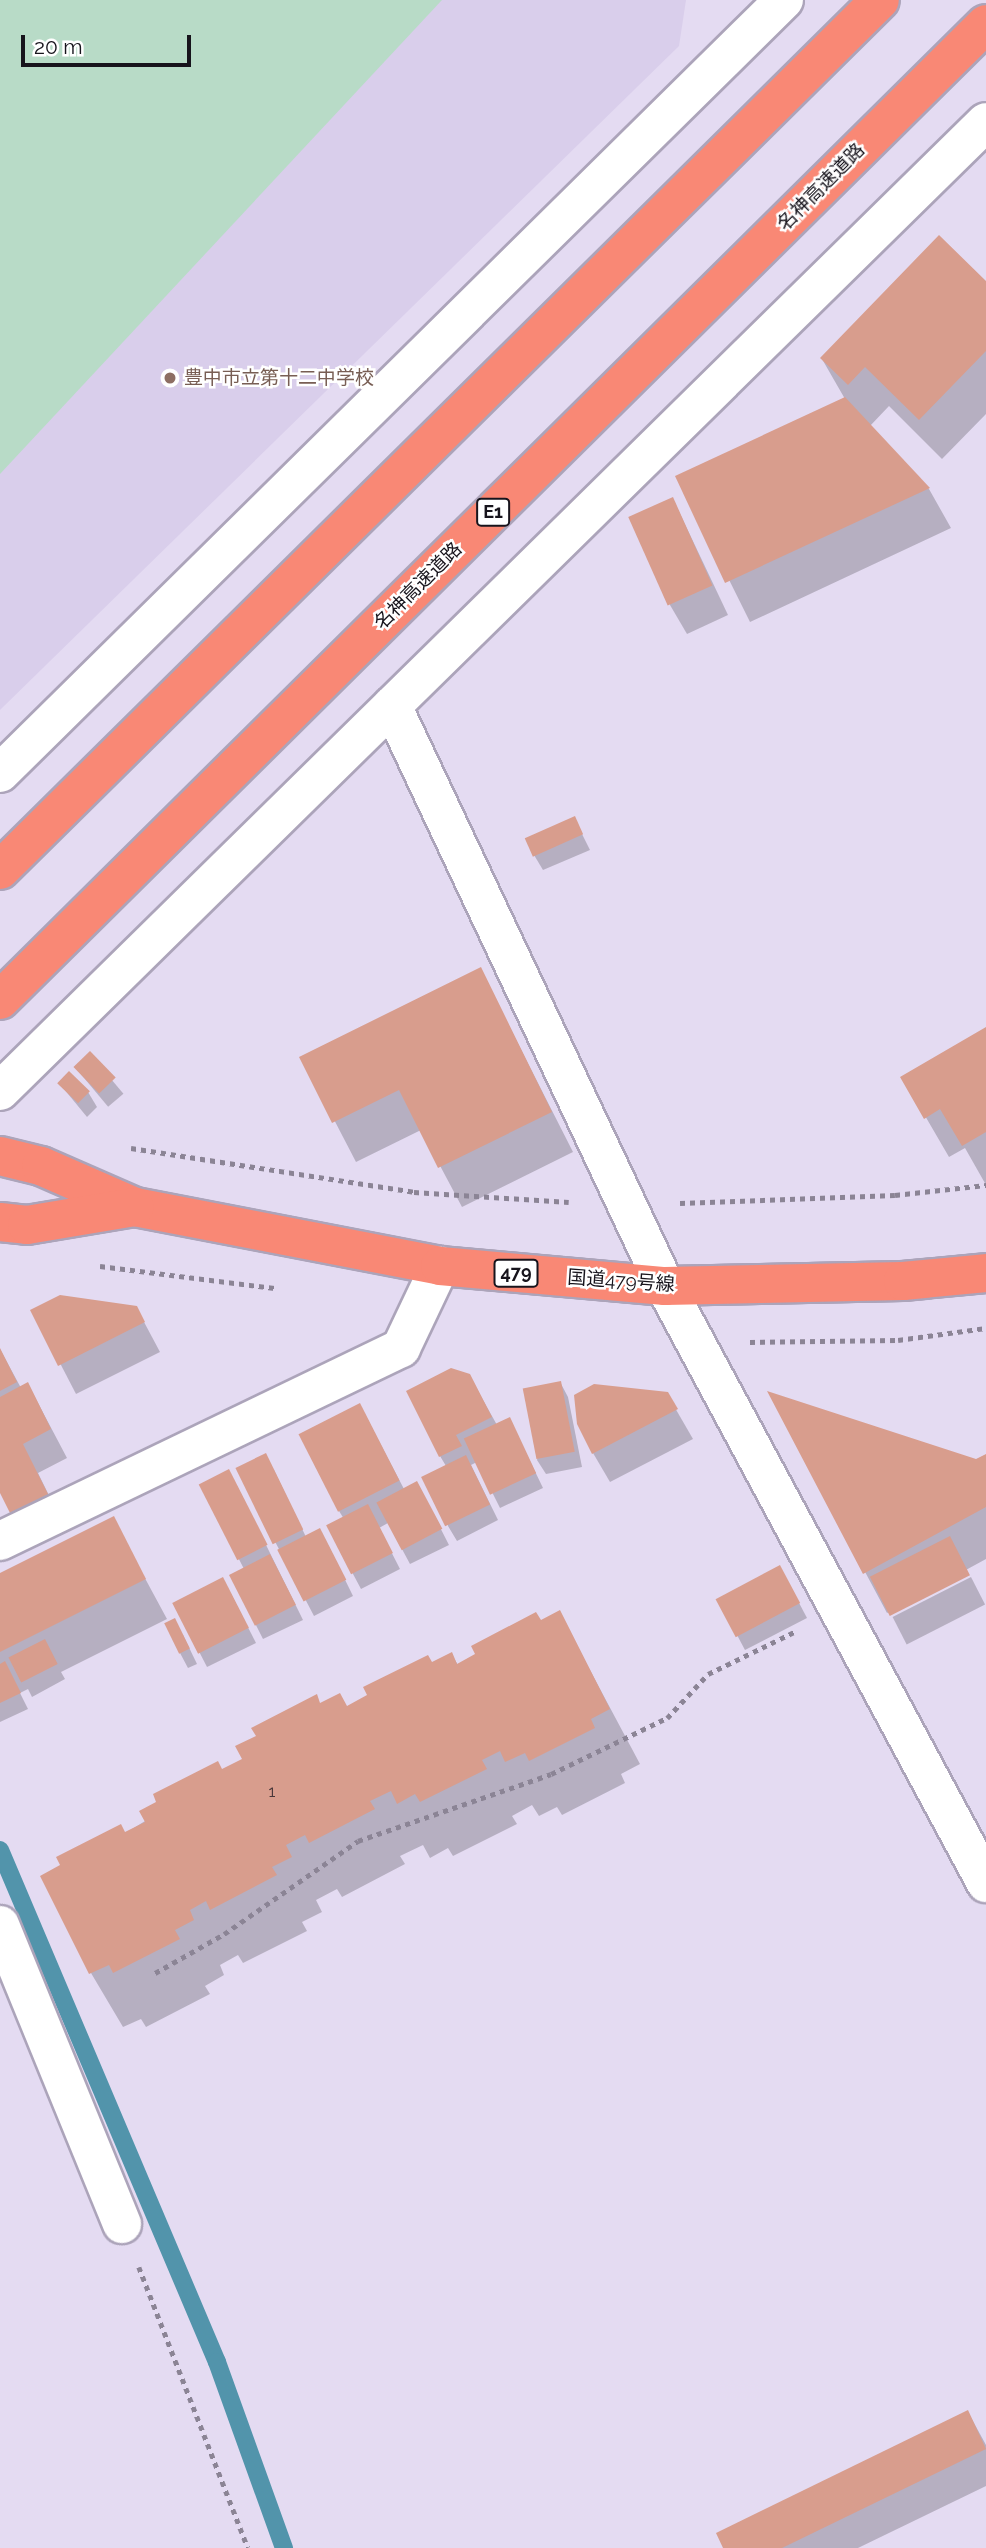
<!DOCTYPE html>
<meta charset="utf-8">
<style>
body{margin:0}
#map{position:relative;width:986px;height:2548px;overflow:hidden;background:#e4dbf2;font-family:Raleway,"Noto Sans JP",sans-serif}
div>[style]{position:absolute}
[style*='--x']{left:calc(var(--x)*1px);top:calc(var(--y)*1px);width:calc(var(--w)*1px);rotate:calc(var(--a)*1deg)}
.built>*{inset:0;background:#d9ceeb}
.green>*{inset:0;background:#b8dbc7}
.shadow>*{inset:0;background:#0003;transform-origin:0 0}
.stream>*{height:18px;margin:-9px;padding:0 9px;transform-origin:9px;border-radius:9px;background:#5294ab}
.building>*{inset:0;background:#d89d8d;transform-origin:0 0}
.path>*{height:4.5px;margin-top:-2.25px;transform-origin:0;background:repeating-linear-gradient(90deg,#8b8495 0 5px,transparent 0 10px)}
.roads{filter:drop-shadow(2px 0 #aca4ba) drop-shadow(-2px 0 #aca4ba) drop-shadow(0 2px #aca4ba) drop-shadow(0 -2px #aca4ba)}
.minor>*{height:38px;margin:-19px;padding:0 19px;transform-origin:19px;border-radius:19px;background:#fff}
.highway>*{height:38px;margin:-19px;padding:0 19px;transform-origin:19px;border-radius:19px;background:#f98875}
.dots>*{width:19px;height:19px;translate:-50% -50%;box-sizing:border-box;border:4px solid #fff;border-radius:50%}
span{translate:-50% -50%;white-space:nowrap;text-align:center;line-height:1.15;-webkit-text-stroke:5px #fff;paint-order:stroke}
.number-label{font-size:16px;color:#473638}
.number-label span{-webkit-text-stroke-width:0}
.shield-label span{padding:2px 5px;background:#fff;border:2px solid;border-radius:5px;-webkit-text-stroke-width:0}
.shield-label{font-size:18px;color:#17141c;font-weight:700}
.street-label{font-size:19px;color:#17141c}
.education-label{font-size:19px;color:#785e54}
.left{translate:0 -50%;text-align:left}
.scale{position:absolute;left:21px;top:35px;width:170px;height:32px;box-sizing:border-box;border:4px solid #17141c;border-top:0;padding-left:9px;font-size:21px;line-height:24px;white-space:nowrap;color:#17141c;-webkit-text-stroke:5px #fff;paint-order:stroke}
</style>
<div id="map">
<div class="built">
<i style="clip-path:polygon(0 0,686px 0,679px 46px,0 710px)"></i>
</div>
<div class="green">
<i style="clip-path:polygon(0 0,442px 0,0 474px)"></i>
</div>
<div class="shadow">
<i style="clip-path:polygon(986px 283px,986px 414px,942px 459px,889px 406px,870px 426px,929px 489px,951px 528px,750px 622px,678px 477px,845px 399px,822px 359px)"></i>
<i style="clip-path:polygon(673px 499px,728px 615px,687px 634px,670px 605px)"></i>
<i style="clip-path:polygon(574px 818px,590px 850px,543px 870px,534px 855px)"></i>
<i style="clip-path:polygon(480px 969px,573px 1152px,462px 1207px,421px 1130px,356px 1162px,302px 1058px)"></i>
<i style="clip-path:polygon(986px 1029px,986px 1185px,965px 1148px,949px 1157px,903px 1078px)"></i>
<i style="left:90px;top:1054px;width:52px;height:20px;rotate:50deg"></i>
<i style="clip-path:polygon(59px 1083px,88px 1092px,97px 1107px,87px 1117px)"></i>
<i style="clip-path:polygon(136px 1307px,160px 1352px,76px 1394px,33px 1311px)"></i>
<i style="clip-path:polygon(0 1349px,21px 1388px,28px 1384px,67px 1458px,38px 1473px,64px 1526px,0 1489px)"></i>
<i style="clip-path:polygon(469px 1375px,497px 1425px,517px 1434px,543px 1488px,500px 1508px,477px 1462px,471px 1465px,498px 1520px,457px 1541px,448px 1526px,446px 1466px,440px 1456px)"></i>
<i style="clip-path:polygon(560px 1382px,568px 1397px,582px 1467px,546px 1474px,537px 1460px)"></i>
<i style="clip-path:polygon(667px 1394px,693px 1439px,610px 1482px,593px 1453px)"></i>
<i style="clip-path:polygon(770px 1394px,977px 1461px,986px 1456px,986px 1559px,887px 1613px)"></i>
<i style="clip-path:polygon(360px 1405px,404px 1489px,425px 1498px,449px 1545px,410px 1564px,388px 1523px,379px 1528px,400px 1569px,361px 1589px,328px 1527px,344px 1519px,339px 1511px)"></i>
<i style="clip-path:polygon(237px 1469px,274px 1470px,306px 1537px,328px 1545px,353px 1596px,314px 1616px)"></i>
<i style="clip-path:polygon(201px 1485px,237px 1486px,303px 1620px,263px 1639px,231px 1576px,244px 1569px)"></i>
<i style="clip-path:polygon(113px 1519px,167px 1619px,61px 1672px,65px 1679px,32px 1697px,28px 1689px,20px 1693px,28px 1709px,0 1722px,0 1575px)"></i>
<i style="left:971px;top:1577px;width:31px;height:88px;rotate:63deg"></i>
<i style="clip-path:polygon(788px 1582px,807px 1618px,745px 1650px,737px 1635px)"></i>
<i style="clip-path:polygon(231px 1594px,256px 1643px,207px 1667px,174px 1603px)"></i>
<i style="clip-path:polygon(559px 1612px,640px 1764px,621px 1774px,625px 1783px,562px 1815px,557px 1807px,539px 1816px,532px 1805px,512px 1816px,517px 1824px,453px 1856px,448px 1848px,430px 1858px,423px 1845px,400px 1856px,405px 1864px,342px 1897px,337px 1889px,316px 1900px,322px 1912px,302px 1922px,307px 1931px,243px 1963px,238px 1955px,220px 1965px,224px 1975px,205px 1986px,210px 1994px,146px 2027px,141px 2019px,123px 2027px,91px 1973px,124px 1834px,244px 1760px,321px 1705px,347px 1708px,452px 1655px,458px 1665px)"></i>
<i style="clip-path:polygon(183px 1635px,197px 1664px,188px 1668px,180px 1653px)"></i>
<i style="clip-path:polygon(968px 2412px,986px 2445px,986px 2486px,858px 2548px,725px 2548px)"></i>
</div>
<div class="stream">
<i style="--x:0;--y:1850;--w:556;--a:67.03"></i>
<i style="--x:217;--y:2362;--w:198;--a:70.2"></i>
</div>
<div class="building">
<i style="clip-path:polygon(939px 235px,986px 281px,986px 351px,919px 420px,865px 367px,848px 385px,820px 358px)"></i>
<i style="clip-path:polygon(845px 397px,930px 488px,725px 583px,675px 476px)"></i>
<i style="left:673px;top:497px;width:97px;height:49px;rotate:66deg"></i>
<i style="left:575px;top:816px;width:20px;height:55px;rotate:66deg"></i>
<i style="clip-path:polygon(481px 967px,552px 1112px,438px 1168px,399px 1090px,332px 1123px,299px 1057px)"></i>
<i style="clip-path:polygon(986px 1027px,986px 1132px,962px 1146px,940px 1109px,924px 1119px,900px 1077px)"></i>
<i style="left:90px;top:1051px;width:37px;height:23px;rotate:46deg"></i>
<i style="left:69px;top:1071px;width:29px;height:17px;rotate:44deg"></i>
<i style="clip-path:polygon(60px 1295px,137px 1306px,145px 1322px,58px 1366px,30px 1310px)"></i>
<i style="clip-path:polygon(0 1348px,17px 1382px,0 1391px)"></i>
<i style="clip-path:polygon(451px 1368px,470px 1374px,492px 1417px,456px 1435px,462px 1446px,439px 1457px,406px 1391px)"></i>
<i style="left:561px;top:1381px;width:72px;height:39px;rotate:79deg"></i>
<i style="clip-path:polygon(28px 1382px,51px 1429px,23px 1444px,49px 1496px,11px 1515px,0 1493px,0 1397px)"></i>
<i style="clip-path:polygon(594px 1384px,668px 1392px,678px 1409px,592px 1454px,577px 1424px,574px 1395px)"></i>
<i style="clip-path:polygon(767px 1391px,976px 1459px,986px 1454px,986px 1507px,863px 1574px)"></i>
<i style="left:360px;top:1403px;width:87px;height:69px;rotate:63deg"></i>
<i style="left:510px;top:1417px;width:62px;height:51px;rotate:65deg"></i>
<i style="left:266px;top:1453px;width:85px;height:34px;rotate:64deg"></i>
<i style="left:466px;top:1455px;width:55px;height:50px;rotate:64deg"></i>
<i style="left:229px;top:1469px;width:85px;height:34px;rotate:63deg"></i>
<i style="left:417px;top:1481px;width:54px;height:46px;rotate:62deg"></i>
<i style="left:368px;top:1504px;width:55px;height:47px;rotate:63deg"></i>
<i style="clip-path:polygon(114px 1516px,146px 1579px,0 1652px,0 1573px)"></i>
<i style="left:320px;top:1528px;width:58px;height:48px;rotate:63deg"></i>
<i style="left:950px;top:1536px;width:44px;height:90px;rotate:63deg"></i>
<i style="left:270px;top:1554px;width:57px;height:46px;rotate:63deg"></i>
<i style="left:780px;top:1565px;width:43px;height:73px;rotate:62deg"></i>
<i style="left:223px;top:1577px;width:57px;height:57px;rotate:63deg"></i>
<i style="clip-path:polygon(560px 1610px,610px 1709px,591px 1719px,595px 1728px,529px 1761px,525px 1753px,505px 1762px,500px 1751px,482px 1760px,487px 1769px,420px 1802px,415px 1794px,397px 1804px,391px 1791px,370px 1801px,375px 1809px,309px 1843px,305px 1835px,286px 1845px,292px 1857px,272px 1867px,277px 1875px,210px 1910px,206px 1901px,190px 1910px,194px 1920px,175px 1930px,180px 1939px,113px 1973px,109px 1965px,89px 1974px,40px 1876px,60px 1865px,56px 1857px,121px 1824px,125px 1832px,145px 1822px,139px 1811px,156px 1802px,153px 1794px,218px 1761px,222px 1769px,242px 1759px,235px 1746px,256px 1736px,251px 1728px,317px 1694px,320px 1703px,340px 1693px,347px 1706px,367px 1695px,363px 1687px,428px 1655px,432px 1662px,452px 1652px,457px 1664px,475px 1654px,471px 1646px,536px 1612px,541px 1620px)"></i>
<i style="left:175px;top:1618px;width:34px;height:12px;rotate:64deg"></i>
<i style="left:45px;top:1639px;width:28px;height:41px;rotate:63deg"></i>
<i style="clip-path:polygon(5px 1661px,21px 1693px,0 1703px,0 1664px)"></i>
<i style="clip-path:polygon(968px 2410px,986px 2449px,782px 2548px,723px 2548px,716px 2533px)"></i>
</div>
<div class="path">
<i style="--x:131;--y:1148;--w:286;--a:8.8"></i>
<i style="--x:414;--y:1192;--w:155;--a:3.7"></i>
<i style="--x:680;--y:1203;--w:215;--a:-2.1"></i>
<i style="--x:895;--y:1195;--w:92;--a:-6.3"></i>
<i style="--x:100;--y:1266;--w:176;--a:7.2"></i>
<i style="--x:750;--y:1342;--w:148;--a:-0.8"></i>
<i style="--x:898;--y:1340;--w:89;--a:-7.8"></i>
<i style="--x:155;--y:1973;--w:79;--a:-29.5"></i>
<i style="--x:224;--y:1934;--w:163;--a:-34.8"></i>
<i style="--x:358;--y:1841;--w:204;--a:-19.1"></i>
<i style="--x:551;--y:1774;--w:129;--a:-25.8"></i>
<i style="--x:667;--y:1718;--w:60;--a:-47"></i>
<i style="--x:708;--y:1674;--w:98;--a:-26"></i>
<i style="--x:139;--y:2267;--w:301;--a:68.8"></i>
</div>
<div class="roads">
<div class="minor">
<i style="--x:392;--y:706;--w:641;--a:64.79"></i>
<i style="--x:665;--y:1286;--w:678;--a:61.73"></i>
<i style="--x:0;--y:773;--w:1101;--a:-44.6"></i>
<i style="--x:0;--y:1091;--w:1382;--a:-44.5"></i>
<i style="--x:0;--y:1541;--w:445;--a:-25.7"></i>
<i style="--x:401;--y:1348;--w:91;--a:-64.6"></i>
<i style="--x:0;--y:1925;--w:323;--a:67.8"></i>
</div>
<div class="highway">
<i style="--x:0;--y:870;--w:1237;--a:-44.67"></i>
<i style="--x:0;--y:1000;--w:1387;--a:-44.71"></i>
<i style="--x:0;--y:1156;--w:42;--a:13.7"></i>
<i style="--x:41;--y:1166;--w:103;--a:23.6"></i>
<i style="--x:135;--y:1207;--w:311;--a:10.9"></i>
<i style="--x:440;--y:1266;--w:226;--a:5.1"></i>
<i style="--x:665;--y:1286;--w:238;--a:-1.2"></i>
<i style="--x:903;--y:1281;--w:83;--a:-5.5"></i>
<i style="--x:0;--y:1222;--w:27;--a:6"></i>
<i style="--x:27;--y:1225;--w:109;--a:-9.5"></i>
</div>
</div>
<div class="dots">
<i style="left:170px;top:378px;background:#8d6e63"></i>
</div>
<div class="number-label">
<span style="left:272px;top:1792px">1</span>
</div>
<div class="shield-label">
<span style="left:493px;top:512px">E1</span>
<span style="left:516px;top:1273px">479</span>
</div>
<div class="street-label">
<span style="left:821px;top:187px;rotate:-45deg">名神高速道路</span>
<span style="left:418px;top:586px;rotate:-45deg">名神高速道路</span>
<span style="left:621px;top:1281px;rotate:4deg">国道479号線</span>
</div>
<div class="education-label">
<span class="left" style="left:184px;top:378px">豊中市立第十二中学校</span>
</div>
<div class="scale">20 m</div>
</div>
